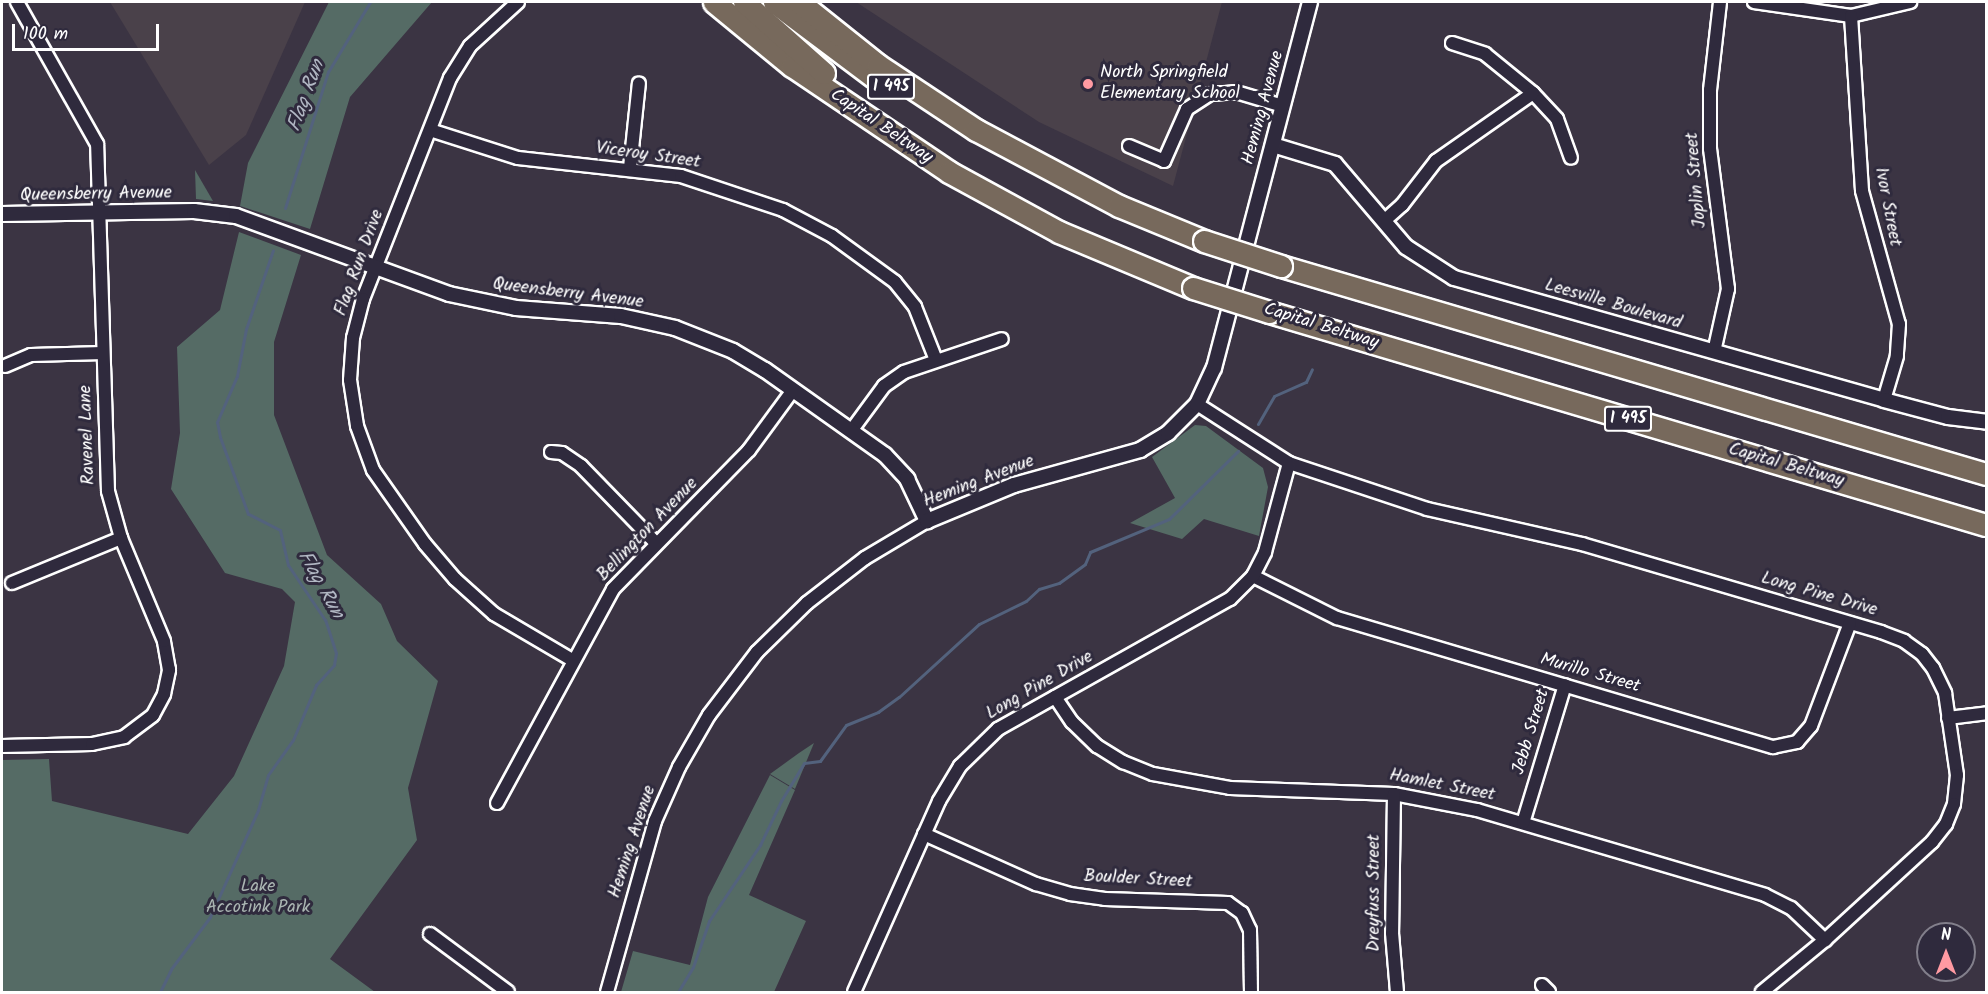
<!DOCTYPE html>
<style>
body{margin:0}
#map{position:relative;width:1988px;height:994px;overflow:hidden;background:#3b3443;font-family:Kalam,sans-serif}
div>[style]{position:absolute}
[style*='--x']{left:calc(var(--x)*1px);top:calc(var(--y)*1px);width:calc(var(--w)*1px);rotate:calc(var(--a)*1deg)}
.built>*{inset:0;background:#4a414a}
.green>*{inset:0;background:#556b65}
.stream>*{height:3px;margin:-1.5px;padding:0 1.5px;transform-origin:1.5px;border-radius:1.5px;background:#53627d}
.roads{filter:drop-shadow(2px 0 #fff) drop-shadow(-2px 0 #fff) drop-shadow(0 2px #fff) drop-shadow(0 -2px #fff)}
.minor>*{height:12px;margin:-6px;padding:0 6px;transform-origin:6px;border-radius:6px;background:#2f2a3d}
.tertiary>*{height:14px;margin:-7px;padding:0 7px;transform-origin:7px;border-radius:7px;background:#2f2a3d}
.motorway>*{height:21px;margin:-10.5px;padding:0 10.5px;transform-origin:10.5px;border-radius:10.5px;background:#77695c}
.bridges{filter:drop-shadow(2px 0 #fff) drop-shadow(-2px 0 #fff) drop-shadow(0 2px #fff) drop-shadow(0 -2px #fff)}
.motorway-bridge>*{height:21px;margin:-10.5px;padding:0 10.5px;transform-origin:10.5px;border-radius:10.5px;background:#77695c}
.dots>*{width:16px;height:16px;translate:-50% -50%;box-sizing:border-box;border:3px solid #2f2a3d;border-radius:50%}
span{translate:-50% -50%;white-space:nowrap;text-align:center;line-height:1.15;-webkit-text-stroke:6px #2f2a3d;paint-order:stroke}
.shield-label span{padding:2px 4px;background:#2f2a3d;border:2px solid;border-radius:4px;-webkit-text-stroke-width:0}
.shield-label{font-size:16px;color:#fff;font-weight:700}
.poi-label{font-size:18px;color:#fff}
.left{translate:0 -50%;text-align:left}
.street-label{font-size:18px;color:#fff}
.park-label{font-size:18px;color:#aab5b2}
.water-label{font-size:20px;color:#b2b8c4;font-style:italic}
.frame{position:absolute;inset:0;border:3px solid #fff;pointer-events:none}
.north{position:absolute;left:1916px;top:922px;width:60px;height:60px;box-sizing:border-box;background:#2f2a3d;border:2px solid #827f8b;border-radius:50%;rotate:0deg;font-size:16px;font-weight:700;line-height:24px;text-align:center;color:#fff}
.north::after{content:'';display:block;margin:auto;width:21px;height:27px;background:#ff9aa2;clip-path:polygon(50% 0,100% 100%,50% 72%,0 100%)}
.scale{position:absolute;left:12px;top:24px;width:147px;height:27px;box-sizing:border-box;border:3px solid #fff;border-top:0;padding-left:8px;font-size:18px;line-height:21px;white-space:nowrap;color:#fff;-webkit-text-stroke:4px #2f2a3d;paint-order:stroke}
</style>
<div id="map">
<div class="built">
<i style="clip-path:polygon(110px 2px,305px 2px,246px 135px,209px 165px)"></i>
<i style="clip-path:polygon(856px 2px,1222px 2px,1173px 186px,1039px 122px)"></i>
</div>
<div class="green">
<i style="clip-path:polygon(329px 2px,432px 2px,350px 97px,310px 229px,240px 206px,248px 163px)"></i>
<i style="clip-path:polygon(195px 170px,213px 201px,196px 199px)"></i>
<i style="clip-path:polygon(239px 232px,301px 255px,274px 342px,274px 415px,327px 555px,381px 604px,397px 641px,438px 681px,408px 788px,417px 840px,330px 959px,375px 992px,2px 992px,2px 760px,49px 759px,52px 801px,188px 834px,234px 776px,284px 666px,295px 602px,282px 589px,225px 573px,171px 489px,180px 433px,177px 347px,220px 310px)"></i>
<i style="clip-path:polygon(1195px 425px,1206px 426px,1263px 468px,1268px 487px,1259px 536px,1204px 519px,1182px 539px,1130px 523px,1175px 498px,1152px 457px)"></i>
<i style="clip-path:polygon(814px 743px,795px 789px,770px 774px,799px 753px)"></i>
<i style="clip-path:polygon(770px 775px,795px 790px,749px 895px,806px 921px,774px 992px,621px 992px,633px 951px,690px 965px,708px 897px)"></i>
</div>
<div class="stream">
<i style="--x:285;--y:208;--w:143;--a:-72.5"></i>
<i style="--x:328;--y:72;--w:82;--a:-59"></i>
<i style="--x:1258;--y:424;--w:32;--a:-60"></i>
<i style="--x:1274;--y:396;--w:35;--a:-24"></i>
<i style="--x:1306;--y:382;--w:14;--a:-65"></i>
<i style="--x:160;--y:992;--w:25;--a:-64"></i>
<i style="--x:171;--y:969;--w:65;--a:-53.1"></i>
<i style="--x:210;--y:917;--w:117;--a:-65.8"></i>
<i style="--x:258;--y:810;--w:36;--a:-74"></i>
<i style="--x:268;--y:775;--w:43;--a:-54.5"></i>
<i style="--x:293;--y:740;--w:60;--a:-67.3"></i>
<i style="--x:316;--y:685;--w:27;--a:-48"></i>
<i style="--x:334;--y:665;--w:12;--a:-81"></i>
<i style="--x:336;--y:653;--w:35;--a:-108"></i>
<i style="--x:325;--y:620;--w:66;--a:-123.9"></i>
<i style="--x:288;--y:565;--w:36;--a:-103"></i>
<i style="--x:280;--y:530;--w:36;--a:-153"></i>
<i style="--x:248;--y:514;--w:82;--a:-110"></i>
<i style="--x:220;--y:437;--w:15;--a:-101"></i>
<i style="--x:217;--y:422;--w:50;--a:-66.5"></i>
<i style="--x:237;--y:376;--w:48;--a:-79.2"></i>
<i style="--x:246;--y:329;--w:83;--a:-71.1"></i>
<i style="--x:678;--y:992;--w:29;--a:-59"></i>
<i style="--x:693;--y:967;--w:49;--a:-70.8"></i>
<i style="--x:709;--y:921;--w:92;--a:-56.1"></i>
<i style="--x:760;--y:845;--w:49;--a:-64.5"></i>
<i style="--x:781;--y:801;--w:44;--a:-58.8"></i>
<i style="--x:804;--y:763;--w:16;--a:-7"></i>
<i style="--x:820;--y:761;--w:44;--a:-54.2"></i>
<i style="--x:846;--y:725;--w:35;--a:-22"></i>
<i style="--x:878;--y:712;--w:26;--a:-36"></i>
<i style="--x:899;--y:697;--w:108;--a:-42.4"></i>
<i style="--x:979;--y:624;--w:52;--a:-26.1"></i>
<i style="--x:1026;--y:601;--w:18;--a:-43"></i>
<i style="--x:1039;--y:589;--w:21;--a:-17"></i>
<i style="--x:1059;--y:583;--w:32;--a:-36"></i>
<i style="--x:1085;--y:564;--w:13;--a:-67"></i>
<i style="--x:1090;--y:552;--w:86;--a:-22.7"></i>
<i style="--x:1169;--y:519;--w:97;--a:-44.6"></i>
</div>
<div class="roads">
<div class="minor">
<i style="--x:518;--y:2;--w:65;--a:137.5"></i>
<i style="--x:470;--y:46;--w:38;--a:122"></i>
<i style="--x:450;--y:78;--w:238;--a:111.5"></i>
<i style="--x:363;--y:299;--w:40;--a:104.4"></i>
<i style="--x:353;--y:338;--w:42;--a:94.1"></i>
<i style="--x:350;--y:380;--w:47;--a:81.3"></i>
<i style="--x:357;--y:426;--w:47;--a:70"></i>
<i style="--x:373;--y:470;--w:90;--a:54.9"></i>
<i style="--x:425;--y:544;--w:46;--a:49.4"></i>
<i style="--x:455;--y:579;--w:52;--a:41.9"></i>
<i style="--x:494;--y:614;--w:91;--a:30.5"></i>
<i style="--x:1754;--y:2;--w:98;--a:8.2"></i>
<i style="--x:1851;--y:16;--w:61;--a:-13.3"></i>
<i style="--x:1851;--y:16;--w:175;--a:86.4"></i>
<i style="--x:1862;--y:191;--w:138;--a:74.5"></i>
<i style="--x:1899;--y:324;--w:32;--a:94"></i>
<i style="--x:1897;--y:356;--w:46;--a:106.5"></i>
<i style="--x:1452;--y:43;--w:35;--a:18"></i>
<i style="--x:1485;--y:54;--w:62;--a:39.1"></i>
<i style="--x:1533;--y:93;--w:35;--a:47"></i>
<i style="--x:1557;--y:119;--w:41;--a:70.3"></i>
<i style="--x:430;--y:130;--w:92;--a:17.7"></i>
<i style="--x:518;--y:158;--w:164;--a:6.3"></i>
<i style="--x:681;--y:176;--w:108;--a:18.4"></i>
<i style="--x:783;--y:210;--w:55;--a:28"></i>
<i style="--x:832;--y:236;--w:78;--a:36.1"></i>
<i style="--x:895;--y:282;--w:32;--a:51"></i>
<i style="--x:915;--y:307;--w:57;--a:68.4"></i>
<i style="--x:1129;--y:146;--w:38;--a:23"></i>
<i style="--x:1164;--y:161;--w:57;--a:-66.1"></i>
<i style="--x:1187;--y:109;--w:27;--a:-33"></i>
<i style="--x:1210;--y:94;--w:26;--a:-4"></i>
<i style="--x:1236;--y:92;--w:49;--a:16.6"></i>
<i style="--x:630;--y:168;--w:85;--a:-84"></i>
<i style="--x:1384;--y:221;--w:24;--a:-42"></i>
<i style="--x:1402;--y:205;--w:56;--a:-52.3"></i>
<i style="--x:1436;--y:161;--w:118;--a:-35"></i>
<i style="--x:1714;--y:352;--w:65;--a:-77.5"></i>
<i style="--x:1728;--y:289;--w:141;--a:-97.3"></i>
<i style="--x:1710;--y:149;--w:59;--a:-90"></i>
<i style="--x:1710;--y:90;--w:89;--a:-83.5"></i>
<i style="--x:5;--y:366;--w:28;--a:-23"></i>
<i style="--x:31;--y:355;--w:72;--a:-1.6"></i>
<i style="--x:1197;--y:404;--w:109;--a:32.7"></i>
<i style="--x:1289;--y:463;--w:145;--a:18.4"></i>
<i style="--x:1427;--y:509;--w:159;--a:12.7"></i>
<i style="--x:1582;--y:544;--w:312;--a:16.4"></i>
<i style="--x:1881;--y:632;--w:25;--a:21"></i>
<i style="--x:1904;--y:641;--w:22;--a:36"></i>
<i style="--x:1922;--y:654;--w:18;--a:52"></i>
<i style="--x:1933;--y:668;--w:28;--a:64"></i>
<i style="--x:1945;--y:693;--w:83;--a:81.7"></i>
<i style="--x:1957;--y:775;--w:29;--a:96"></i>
<i style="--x:1954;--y:804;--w:22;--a:112"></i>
<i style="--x:1946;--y:824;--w:23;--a:128"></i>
<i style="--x:1932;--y:842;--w:145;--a:137.5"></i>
<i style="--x:1825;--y:940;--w:82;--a:140.5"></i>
<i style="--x:851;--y:431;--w:56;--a:-53.7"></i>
<i style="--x:884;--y:386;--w:24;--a:-35"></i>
<i style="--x:904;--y:372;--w:103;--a:-18.6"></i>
<i style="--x:551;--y:452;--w:11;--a:5"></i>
<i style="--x:562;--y:453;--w:23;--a:34"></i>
<i style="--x:581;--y:466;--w:107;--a:45.8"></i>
<i style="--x:1253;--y:576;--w:94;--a:26.6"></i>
<i style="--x:1337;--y:618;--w:455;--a:16.5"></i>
<i style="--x:1773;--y:747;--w:25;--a:-12"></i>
<i style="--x:1797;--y:742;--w:21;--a:-49"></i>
<i style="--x:1811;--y:726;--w:110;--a:-69.3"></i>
<i style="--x:12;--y:583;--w:118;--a:-22.4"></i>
<i style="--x:1055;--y:697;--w:30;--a:56"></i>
<i style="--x:1072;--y:722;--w:35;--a:44"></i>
<i style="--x:1097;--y:746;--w:31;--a:32"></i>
<i style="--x:1123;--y:762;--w:32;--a:22"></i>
<i style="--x:1153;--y:774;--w:78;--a:10.3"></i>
<i style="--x:1230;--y:788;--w:164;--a:2.1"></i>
<i style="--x:1394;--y:794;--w:85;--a:10.9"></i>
<i style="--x:1477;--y:810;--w:300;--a:16.4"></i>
<i style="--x:1765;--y:895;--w:29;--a:27"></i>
<i style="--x:1791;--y:908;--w:47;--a:43.3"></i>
<i style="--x:1948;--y:718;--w:38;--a:-7"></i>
<i style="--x:2;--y:746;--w:90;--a:-1.3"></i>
<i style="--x:92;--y:744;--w:33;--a:-12"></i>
<i style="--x:124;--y:737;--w:36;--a:-37"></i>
<i style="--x:153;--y:715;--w:24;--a:-62"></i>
<i style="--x:164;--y:694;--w:25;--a:-78"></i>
<i style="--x:169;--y:670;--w:29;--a:-100"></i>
<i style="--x:164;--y:641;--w:112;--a:-112.7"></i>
<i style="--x:121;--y:538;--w:49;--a:-105.5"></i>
<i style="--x:108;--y:491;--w:347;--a:-91.8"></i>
<i style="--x:97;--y:144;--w:163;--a:-119.4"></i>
<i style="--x:1394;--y:794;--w:139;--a:90.8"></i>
<i style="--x:1392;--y:933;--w:59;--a:85.2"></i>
<i style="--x:497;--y:803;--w:243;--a:-61.5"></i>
<i style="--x:613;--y:589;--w:194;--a:-45.6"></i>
<i style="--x:749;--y:450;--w:74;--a:-53.7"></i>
<i style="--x:1523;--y:823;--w:144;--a:-73.1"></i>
<i style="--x:924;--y:834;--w:123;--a:24.1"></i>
<i style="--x:1036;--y:884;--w:35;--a:16"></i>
<i style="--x:1070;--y:894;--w:35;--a:8"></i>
<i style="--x:1105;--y:899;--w:123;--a:1.9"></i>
<i style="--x:1228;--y:903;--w:17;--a:36"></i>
<i style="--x:1242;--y:913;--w:19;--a:65"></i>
<i style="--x:1250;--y:930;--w:62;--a:89.1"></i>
<i style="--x:430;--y:934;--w:97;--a:36.6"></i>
<i style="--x:1542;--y:985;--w:10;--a:45"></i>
<i style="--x:607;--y:992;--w:178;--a:-74.3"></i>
<i style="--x:655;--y:821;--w:59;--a:-66"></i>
<i style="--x:679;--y:767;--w:60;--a:-60"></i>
<i style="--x:709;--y:715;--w:79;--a:-52.7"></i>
<i style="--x:757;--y:652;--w:70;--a:-44.4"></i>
<i style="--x:807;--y:603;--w:73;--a:-37.8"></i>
<i style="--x:865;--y:558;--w:72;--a:-30.8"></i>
<i style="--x:854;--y:992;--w:209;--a:-66"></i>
<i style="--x:939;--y:801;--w:41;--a:-59"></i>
<i style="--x:960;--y:766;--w:53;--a:-44.2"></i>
<i style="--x:998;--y:729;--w:266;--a:-29.3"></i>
<i style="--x:1230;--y:599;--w:33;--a:-45"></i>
<i style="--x:1253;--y:576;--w:27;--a:-63"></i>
<i style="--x:1265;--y:552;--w:92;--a:-74.9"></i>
</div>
<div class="tertiary">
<i style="--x:1273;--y:145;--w:65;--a:17"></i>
<i style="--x:1335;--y:164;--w:109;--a:49.5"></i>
<i style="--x:1406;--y:247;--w:57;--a:32.9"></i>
<i style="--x:1454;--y:278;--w:447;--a:15.8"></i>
<i style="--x:1884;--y:400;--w:66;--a:14.9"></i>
<i style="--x:1948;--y:417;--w:38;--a:7"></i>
<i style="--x:2;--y:214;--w:192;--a:-0.9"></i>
<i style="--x:194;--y:211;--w:42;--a:6.8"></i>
<i style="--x:236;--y:216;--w:227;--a:20.1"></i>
<i style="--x:449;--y:294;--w:68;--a:11.8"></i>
<i style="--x:516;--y:308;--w:105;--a:4.4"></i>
<i style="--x:621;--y:316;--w:55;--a:12.5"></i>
<i style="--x:675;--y:328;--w:62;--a:21.6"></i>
<i style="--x:733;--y:351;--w:37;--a:31"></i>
<i style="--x:765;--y:370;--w:147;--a:35.3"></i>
<i style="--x:885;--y:455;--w:33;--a:47"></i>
<i style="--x:907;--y:479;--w:47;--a:64.5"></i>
<i style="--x:927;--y:521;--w:94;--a:-22.5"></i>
<i style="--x:1014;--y:485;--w:131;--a:-15.5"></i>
<i style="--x:1140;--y:450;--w:33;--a:-31"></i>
<i style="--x:1168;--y:433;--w:41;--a:-45"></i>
<i style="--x:1197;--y:404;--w:40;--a:-65"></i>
<i style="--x:1214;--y:368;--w:378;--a:-75.3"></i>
</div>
<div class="motorway">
<i style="--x:714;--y:2;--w:101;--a:39.4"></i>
<i style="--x:792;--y:66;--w:189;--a:34"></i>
<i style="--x:949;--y:172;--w:125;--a:28.6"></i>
<i style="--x:1059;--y:232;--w:145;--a:22.7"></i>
<i style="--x:744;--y:2;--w:107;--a:41.6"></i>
<i style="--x:774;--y:2;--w:125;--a:36.9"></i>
<i style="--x:799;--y:2;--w:101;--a:38.6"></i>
<i style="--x:878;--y:65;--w:118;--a:33.6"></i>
<i style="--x:976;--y:130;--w:162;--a:28"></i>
<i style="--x:1119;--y:206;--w:92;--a:22.4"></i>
<i style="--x:1281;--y:266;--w:735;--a:16.44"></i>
<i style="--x:1269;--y:312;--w:748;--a:16.55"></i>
</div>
</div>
<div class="bridges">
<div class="motorway-bridge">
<i style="--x:1204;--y:241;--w:81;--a:18"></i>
<i style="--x:1193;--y:288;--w:80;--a:17.5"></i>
</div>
</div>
<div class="dots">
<i style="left:1088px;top:84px;background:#ff9aa2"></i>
</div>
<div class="shield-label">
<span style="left:891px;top:87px">I 495</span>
<span style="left:1628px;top:419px">I 495</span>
</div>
<div class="poi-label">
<span class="left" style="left:1100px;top:84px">North Springfield<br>Elementary School</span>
</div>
<div class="street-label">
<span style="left:1264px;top:108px;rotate:-75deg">Heming Avenue</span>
<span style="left:881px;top:127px;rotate:34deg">Capital Beltway</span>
<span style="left:648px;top:156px;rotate:8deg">Viceroy Street</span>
<span style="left:1697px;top:180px;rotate:-95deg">Joplin Street</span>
<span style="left:96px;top:195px;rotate:-1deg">Queensberry Avenue</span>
<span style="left:1887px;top:207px;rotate:79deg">Ivor Street</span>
<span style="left:360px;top:263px;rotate:-70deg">Flag Run Drive</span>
<span style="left:568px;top:294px;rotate:7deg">Queensberry Avenue</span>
<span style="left:1613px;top:305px;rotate:16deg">Leesville Boulevard</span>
<span style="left:1321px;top:327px;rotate:17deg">Capital Beltway</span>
<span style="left:88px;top:435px;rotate:-92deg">Ravenel Lane</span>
<span style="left:1786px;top:466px;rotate:16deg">Capital Beltway</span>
<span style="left:979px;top:482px;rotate:-21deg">Heming Avenue</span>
<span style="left:648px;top:530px;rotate:-46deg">Bellington Avenue</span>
<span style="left:1819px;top:595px;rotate:16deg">Long Pine Drive</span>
<span style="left:1590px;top:674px;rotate:16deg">Murillo Street</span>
<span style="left:1040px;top:686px;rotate:-30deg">Long Pine Drive</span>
<span style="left:1532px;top:732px;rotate:-73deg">Jebb Street</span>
<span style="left:1442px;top:786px;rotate:11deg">Hamlet Street</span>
<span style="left:633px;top:842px;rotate:-72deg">Heming Avenue</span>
<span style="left:1138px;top:880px;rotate:3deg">Boulder Street</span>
<span style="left:1375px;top:893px;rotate:-90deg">Dreyfuss Street</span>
</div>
<div class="park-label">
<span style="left:258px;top:898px">Lake<br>Accotink Park</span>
</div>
<div class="water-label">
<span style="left:307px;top:96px;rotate:-70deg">Flag Run</span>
<span style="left:320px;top:585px;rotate:61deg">Flag Run</span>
</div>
<div class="frame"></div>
<div class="north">N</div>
<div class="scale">100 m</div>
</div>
